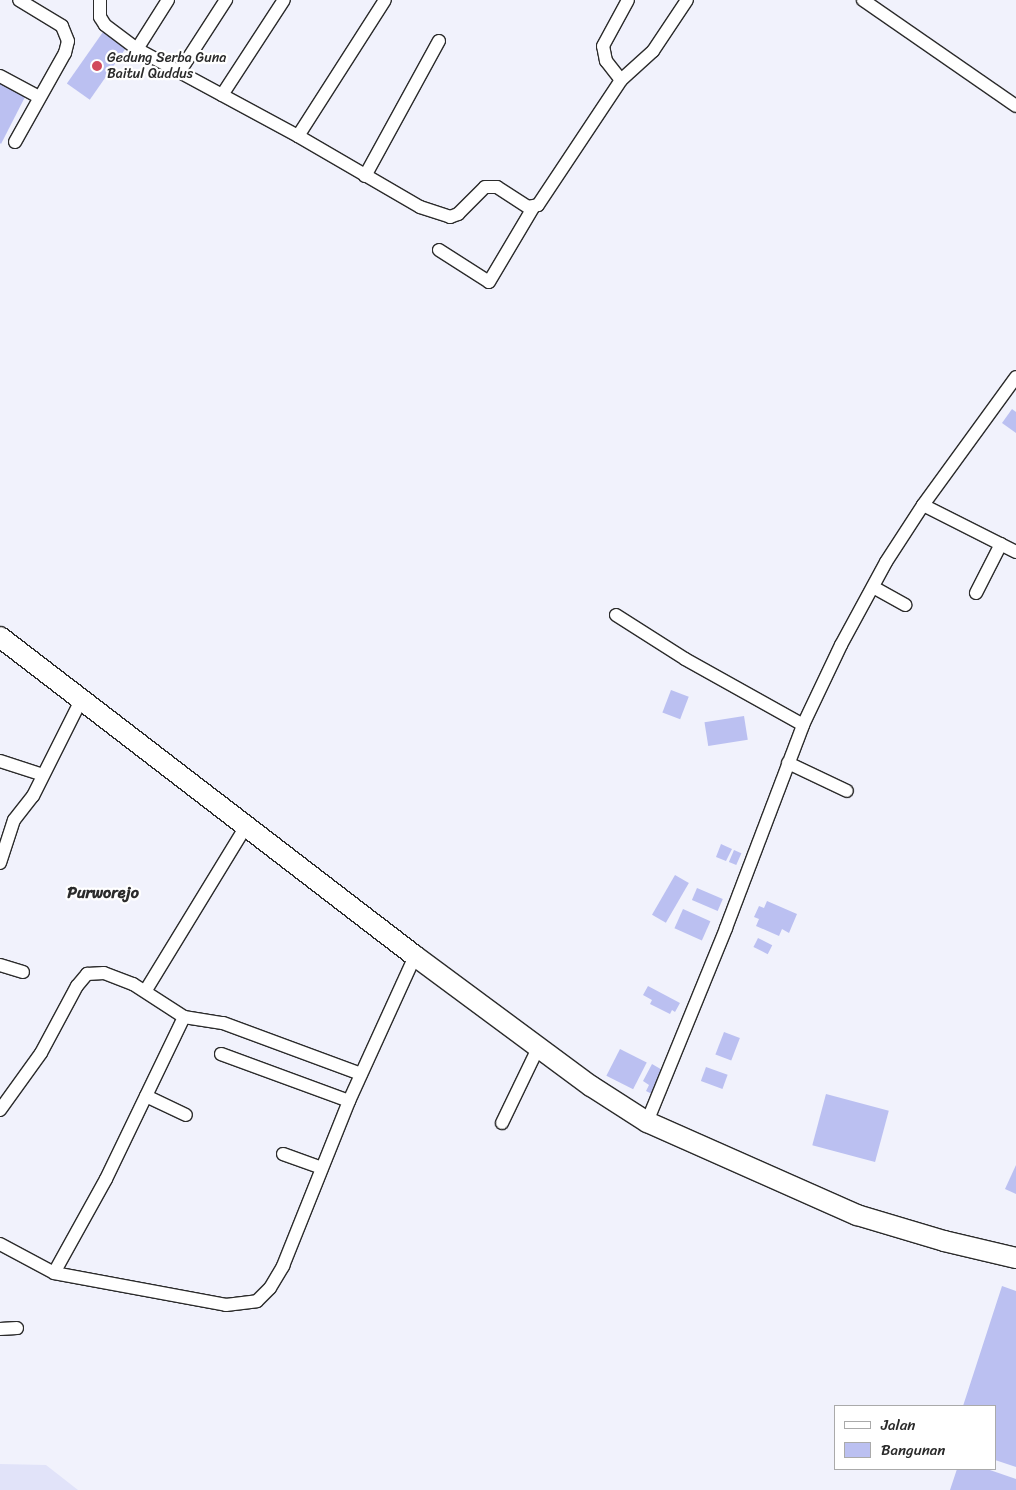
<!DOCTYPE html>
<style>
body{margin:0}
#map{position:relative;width:1016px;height:1490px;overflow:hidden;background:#f1f2fc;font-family:Sriracha,sans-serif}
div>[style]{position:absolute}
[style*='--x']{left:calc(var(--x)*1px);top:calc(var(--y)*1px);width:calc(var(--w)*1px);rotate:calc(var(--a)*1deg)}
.built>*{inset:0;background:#e1e3f9}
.building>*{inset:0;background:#bbc0f1;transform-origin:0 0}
.roads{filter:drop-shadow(1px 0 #2b2b2b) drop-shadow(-1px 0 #2b2b2b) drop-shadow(0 1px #2b2b2b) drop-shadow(0 -1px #2b2b2b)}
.minor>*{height:12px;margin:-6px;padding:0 6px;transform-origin:6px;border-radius:6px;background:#fff}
.primary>*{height:20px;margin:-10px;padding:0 10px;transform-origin:10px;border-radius:10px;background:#fff}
.dots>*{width:14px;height:14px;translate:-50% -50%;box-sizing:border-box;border:2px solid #fff;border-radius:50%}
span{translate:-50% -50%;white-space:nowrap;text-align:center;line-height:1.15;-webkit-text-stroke:4.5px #fff;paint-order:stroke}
.poi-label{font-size:14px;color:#2b2b2b}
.left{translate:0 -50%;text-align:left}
.quarter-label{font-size:16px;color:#2b2b2b;font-weight:700}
.legend{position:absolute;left:834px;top:1405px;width:162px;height:65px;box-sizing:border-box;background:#fff;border:1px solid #aaa;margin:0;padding:6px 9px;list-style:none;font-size:15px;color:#2b2b2b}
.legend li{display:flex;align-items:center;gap:10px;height:25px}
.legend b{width:25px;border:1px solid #aaa}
</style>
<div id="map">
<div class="built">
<i style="clip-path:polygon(0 1464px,46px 1465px,78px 1490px,0 1490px)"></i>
</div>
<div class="building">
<i style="left:103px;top:32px;width:28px;height:63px;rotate:35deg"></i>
<i style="clip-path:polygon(0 81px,26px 95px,1px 144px,0 143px)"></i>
<i style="clip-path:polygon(1012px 409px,1016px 412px,1016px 433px,1002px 423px)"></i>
<i style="left:671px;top:690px;width:19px;height:24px;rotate:21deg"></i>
<i style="left:744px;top:716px;width:24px;height:40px;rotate:81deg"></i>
<i style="clip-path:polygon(721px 844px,732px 849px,726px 861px,716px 857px)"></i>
<i style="left:734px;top:850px;width:8px;height:13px;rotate:23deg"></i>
<i style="left:675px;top:875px;width:16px;height:46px;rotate:30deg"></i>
<i style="left:697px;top:888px;width:28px;height:13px;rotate:23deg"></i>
<i style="clip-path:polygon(767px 901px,797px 914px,789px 933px,782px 929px,779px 936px,756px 926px,759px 919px,754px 917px,759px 906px,764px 908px)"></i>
<i style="left:683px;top:909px;width:30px;height:21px;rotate:24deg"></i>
<i style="left:758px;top:938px;width:16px;height:10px;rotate:27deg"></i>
<i style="clip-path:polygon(648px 986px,680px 1003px,675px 1012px,672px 1010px,670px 1014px,650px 1004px,652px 1000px,643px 995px)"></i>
<i style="left:724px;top:1032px;width:17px;height:24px;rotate:21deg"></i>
<i style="left:620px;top:1049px;width:30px;height:30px;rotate:27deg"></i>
<i style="clip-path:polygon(652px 1064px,664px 1071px,652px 1094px,646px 1091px,649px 1085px,643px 1081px)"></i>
<i style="left:706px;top:1067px;width:23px;height:15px;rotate:20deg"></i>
<i style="left:826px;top:1094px;width:65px;height:53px;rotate:15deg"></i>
<i style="clip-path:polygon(1016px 1165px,1016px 1194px,1005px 1189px)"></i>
<i style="clip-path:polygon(1002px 1286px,1016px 1291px,1016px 1467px,995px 1460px,995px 1406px,963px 1406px)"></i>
<i style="clip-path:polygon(957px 1469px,987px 1469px,1016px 1479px,1016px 1490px,950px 1490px)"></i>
</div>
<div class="roads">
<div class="minor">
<i style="--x:100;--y:0;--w:17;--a:90"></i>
<i style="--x:100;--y:17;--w:9;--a:58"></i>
<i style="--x:105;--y:25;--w:40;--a:37"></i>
<i style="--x:137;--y:49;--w:183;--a:28.4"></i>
<i style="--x:298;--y:136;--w:141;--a:30.2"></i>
<i style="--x:420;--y:207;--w:32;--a:18"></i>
<i style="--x:450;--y:217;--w:9;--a:-21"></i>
<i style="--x:458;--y:214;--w:38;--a:-45"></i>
<i style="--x:485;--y:187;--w:12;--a:0"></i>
<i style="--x:497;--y:187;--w:37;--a:33"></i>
<i style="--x:528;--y:207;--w:10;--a:-11"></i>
<i style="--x:538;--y:205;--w:150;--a:-56.4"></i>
<i style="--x:621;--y:80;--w:43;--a:-42.2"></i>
<i style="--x:653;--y:51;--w:61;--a:-56.3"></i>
<i style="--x:863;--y:0;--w:186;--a:34.7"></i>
<i style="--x:137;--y:49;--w:58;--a:-57.7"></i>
<i style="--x:180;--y:71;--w:85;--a:-57.1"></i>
<i style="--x:0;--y:76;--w:44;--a:28.3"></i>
<i style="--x:621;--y:80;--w:24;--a:-128"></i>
<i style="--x:606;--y:61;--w:15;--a:-101"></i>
<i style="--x:603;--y:46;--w:52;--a:-61.5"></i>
<i style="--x:222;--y:95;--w:113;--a:-56.9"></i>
<i style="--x:298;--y:136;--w:161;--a:-57.4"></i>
<i style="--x:15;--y:142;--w:102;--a:-60.7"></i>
<i style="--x:65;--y:53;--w:12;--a:-76"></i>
<i style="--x:68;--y:41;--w:16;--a:-112"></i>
<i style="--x:62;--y:26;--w:50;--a:-148.8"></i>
<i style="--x:365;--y:176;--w:154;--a:-61.3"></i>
<i style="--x:439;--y:250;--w:59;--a:32.6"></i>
<i style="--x:489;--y:282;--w:86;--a:-59.3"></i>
<i style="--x:923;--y:505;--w:104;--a:26.8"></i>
<i style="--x:873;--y:587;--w:37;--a:29"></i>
<i style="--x:976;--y:593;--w:55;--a:-63"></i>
<i style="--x:616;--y:615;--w:82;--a:32.5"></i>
<i style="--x:685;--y:659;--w:135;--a:29.2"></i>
<i style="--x:0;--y:761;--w:45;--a:18"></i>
<i style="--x:788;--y:763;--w:65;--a:25.4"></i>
<i style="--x:0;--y:863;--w:45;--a:-72"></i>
<i style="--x:14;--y:820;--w:31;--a:-52"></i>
<i style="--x:33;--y:796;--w:107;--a:-63.4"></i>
<i style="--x:0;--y:965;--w:24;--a:17"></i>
<i style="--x:146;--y:990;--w:190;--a:-58.6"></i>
<i style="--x:184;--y:1017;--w:39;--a:9"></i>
<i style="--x:223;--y:1023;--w:147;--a:20.3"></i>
<i style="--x:221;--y:1054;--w:136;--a:20.2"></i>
<i style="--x:146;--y:1096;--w:44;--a:25.4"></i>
<i style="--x:0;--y:1110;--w:70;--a:-54.3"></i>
<i style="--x:41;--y:1053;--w:76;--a:-61.8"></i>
<i style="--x:77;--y:986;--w:16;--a:-50"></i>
<i style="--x:87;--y:974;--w:17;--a:-3"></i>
<i style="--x:104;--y:973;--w:31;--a:21"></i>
<i style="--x:133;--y:984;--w:61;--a:32.9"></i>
<i style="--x:184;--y:1017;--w:180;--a:115.7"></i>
<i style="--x:106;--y:1179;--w:107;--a:119"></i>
<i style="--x:647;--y:1122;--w:209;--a:-67.8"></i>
<i style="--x:726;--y:928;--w:217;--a:-69.2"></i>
<i style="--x:803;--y:725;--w:89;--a:-64.6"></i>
<i style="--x:841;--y:645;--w:94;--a:-61.5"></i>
<i style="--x:886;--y:562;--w:68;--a:-57"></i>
<i style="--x:923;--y:505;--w:158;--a:-54"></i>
<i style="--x:502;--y:1123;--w:85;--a:-64.3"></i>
<i style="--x:283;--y:1154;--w:41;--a:19.7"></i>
<i style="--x:0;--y:1244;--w:61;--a:28.2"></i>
<i style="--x:54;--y:1273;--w:175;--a:10.5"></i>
<i style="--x:226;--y:1305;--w:31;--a:-7"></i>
<i style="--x:257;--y:1301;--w:18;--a:-45"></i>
<i style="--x:270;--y:1288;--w:26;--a:-59"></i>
<i style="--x:283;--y:1266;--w:178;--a:-68.2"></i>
<i style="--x:349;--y:1101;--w:159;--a:-65.5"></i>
<i style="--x:0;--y:1329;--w:17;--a:-3"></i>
</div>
<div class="primary">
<i style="--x:0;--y:637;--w:523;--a:37.55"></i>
<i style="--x:415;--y:956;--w:219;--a:36.5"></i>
<i style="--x:591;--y:1086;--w:67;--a:32.7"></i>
<i style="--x:647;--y:1122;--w:230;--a:23.9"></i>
<i style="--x:857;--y:1215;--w:91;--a:16.6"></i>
<i style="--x:944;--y:1241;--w:74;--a:13.3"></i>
</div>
</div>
<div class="dots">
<i style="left:97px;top:66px;background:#d1495b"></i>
</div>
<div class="poi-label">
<span class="left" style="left:107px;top:66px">Gedung Serba Guna<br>Baitul Quddus</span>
</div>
<div class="quarter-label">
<span style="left:103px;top:893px">Purworejo</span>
</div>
<ul class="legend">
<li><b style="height:6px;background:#fff"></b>Jalan</li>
<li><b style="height:14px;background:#bbc0f1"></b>Bangunan</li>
</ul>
</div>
